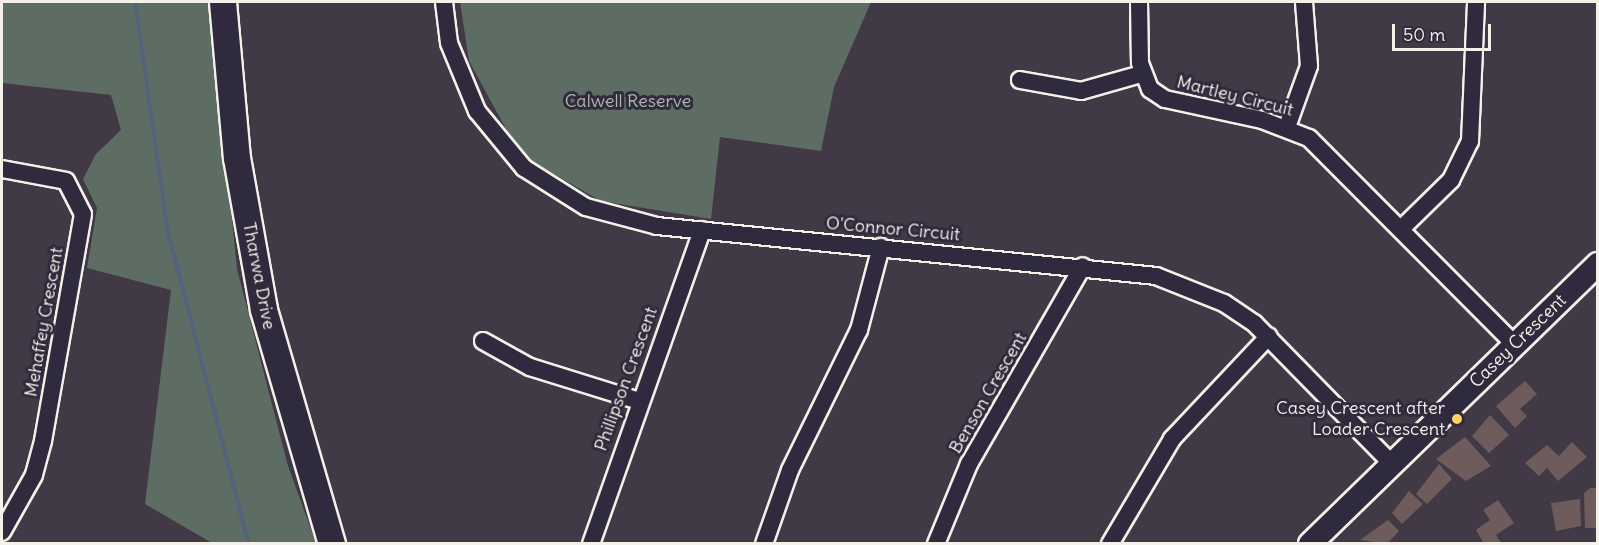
<!DOCTYPE html>
<style>
body{margin:0}
#map{position:relative;width:1599px;height:545px;overflow:hidden;background:#423946;font-family:Delius,sans-serif}
div>[style]{position:absolute}
[style*='--x']{left:calc(var(--x)*1px);top:calc(var(--y)*1px);width:calc(var(--w)*1px);rotate:calc(var(--a)*1deg)}
.green>*{inset:0;background:#5e6d64}
.stream>*{height:4px;margin:-2px;padding:0 2px;transform-origin:2px;border-radius:2px;background:#53637d}
.building>*{inset:0;background:#6d5c5b}
.roads{filter:drop-shadow(2px 0 #f4f1e8) drop-shadow(-2px 0 #f4f1e8) drop-shadow(0 2px #f4f1e8) drop-shadow(0 -2px #f4f1e8)}
.street>*{height:16px;margin:-8px;padding:0 8px;transform-origin:8px;border-radius:8px;background:#2f2a3d}
.secondary>*{height:22px;margin:-11px;padding:0 11px;transform-origin:11px;border-radius:11px;background:#2f2a3d}
.primary>*{height:26px;margin:-13px;padding:0 13px;transform-origin:13px;border-radius:13px;background:#2f2a3d}
.dots>*{width:16px;height:16px;translate:-50% -50%;box-sizing:border-box;border:3px solid #2f2a3d;border-radius:50%}
span{translate:-50% -50%;white-space:nowrap;text-align:center;line-height:1.15;-webkit-text-stroke:6px #2f2a3d;paint-order:stroke}
.street-label{font-size:18px;color:#f4f1e8}
.park-label{font-size:18px;color:#b0b6ad}
.poi-label{font-size:18px;color:#f4f1e8}
.right{translate:-100% -50%;text-align:right}
.frame{position:absolute;inset:0;border:3px solid #f4f1e8;pointer-events:none}
.scale{position:absolute;left:1392px;top:24px;width:99px;height:27px;box-sizing:border-box;border:3px solid #f4f1e8;border-top:0;padding-left:8px;font-size:18px;line-height:21px;white-space:nowrap;color:#f4f1e8;-webkit-text-stroke:4px #2f2a3d;paint-order:stroke}
</style>
<div id="map">
<div class="green">
<i style="clip-path:polygon(2px 2px,210px 2px,237px 269px,288px 466px,316px 543px,212px 543px,145px 504px,171px 290px,87px 268px,97px 208px,83px 179px,96px 154px,121px 130px,111px 95px,2px 83px)"></i>
<i style="clip-path:polygon(460px 2px,871px 2px,834px 87px,821px 151px,720px 137px,711px 219px,601px 201px,531px 161px,511px 138px,469px 61px)"></i>
</div>
<div class="stream">
<i style="--x:135;--y:2;--w:228;--a:81.9"></i>
<i style="--x:167;--y:228;--w:326;--a:75.5"></i>
</div>
<div class="building">
<i style="clip-path:polygon(1525px 381px,1537px 394px,1520px 409px,1527px 416px,1515px 428px,1496px 406px)"></i>
<i style="clip-path:polygon(1490px 415px,1509px 435px,1489px 453px,1472px 436px)"></i>
<i style="clip-path:polygon(1465px 437px,1491px 466px,1466px 481px,1436px 459px)"></i>
<i style="clip-path:polygon(1572px 442px,1587px 457px,1558px 481px,1547px 468px,1539px 476px,1525px 463px,1547px 445px,1559px 456px)"></i>
<i style="clip-path:polygon(1439px 464px,1452px 479px,1427px 504px,1416px 494px)"></i>
<i style="clip-path:polygon(1590px 488px,1598px 488px,1598px 528px,1585px 528px,1584px 493px)"></i>
<i style="clip-path:polygon(1409px 491px,1423px 504px,1402px 524px,1392px 513px)"></i>
<i style="clip-path:polygon(1580px 499px,1581px 526px,1556px 531px,1551px 503px)"></i>
<i style="clip-path:polygon(1498px 500px,1514px 523px,1496px 535px,1502px 544px,1484px 544px,1476px 530px,1490px 520px,1483px 510px)"></i>
<i style="clip-path:polygon(1388px 520px,1399px 531px,1387px 544px,1360px 540px)"></i>
</div>
<div class="roads">
<div class="street">
<i style="--x:444;--y:2;--w:41;--a:83"></i>
<i style="--x:449;--y:43;--w:74;--a:67.6"></i>
<i style="--x:477;--y:111;--w:74;--a:50.5"></i>
<i style="--x:524;--y:168;--w:73;--a:32.2"></i>
<i style="--x:586;--y:207;--w:73;--a:15"></i>
<i style="--x:657;--y:226;--w:501;--a:5.72"></i>
<i style="--x:1156;--y:276;--w:73;--a:21.7"></i>
<i style="--x:1224;--y:303;--w:37;--a:34"></i>
<i style="--x:1255;--y:324;--w:196;--a:45.6"></i>
<i style="--x:1139;--y:2;--w:61;--a:89.1"></i>
<i style="--x:1140;--y:63;--w:28;--a:69"></i>
<i style="--x:1150;--y:89;--w:18;--a:34"></i>
<i style="--x:1165;--y:99;--w:99;--a:12.2"></i>
<i style="--x:1262;--y:120;--w:50;--a:21"></i>
<i style="--x:1309;--y:138;--w:292;--a:45.1"></i>
<i style="--x:1020;--y:80;--w:62;--a:10.2"></i>
<i style="--x:1081;--y:91;--w:62;--a:-15.8"></i>
<i style="--x:1287;--y:127;--w:65;--a:-70.2"></i>
<i style="--x:1309;--y:66;--w:64;--a:-94.5"></i>
<i style="--x:2;--y:169;--w:65;--a:10.6"></i>
<i style="--x:66;--y:181;--w:37;--a:63"></i>
<i style="--x:83;--y:214;--w:230;--a:100"></i>
<i style="--x:43;--y:441;--w:35;--a:105"></i>
<i style="--x:34;--y:475;--w:65;--a:119.3"></i>
<i style="--x:1402;--y:228;--w:69;--a:-44.4"></i>
<i style="--x:1451;--y:180;--w:43;--a:-64"></i>
<i style="--x:1470;--y:141;--w:139;--a:-87.5"></i>
<i style="--x:483;--y:341;--w:54;--a:29"></i>
<i style="--x:530;--y:367;--w:114;--a:17.3"></i>
<i style="--x:591;--y:544;--w:333;--a:-70.5"></i>
<i style="--x:764;--y:544;--w:78;--a:-70.6"></i>
<i style="--x:790;--y:470;--w:156;--a:-63.8"></i>
<i style="--x:859;--y:330;--w:86;--a:-75.2"></i>
<i style="--x:936;--y:544;--w:87;--a:-67.6"></i>
<i style="--x:969;--y:464;--w:228;--a:-60.1"></i>
<i style="--x:1110;--y:544;--w:122;--a:-59.4"></i>
<i style="--x:1172;--y:439;--w:141;--a:-46.7"></i>
</div>
<div class="secondary">
<i style="--x:1310;--y:544;--w:402;--a:-44.2"></i>
</div>
<div class="primary">
<i style="--x:223;--y:2;--w:157;--a:84.9"></i>
<i style="--x:237;--y:158;--w:154;--a:79.9"></i>
<i style="--x:264;--y:310;--w:244;--a:73.8"></i>
</div>
</div>
<div class="dots">
<i style="left:1457px;top:419px;background:#ffd166"></i>
</div>
<div class="street-label">
<span style="left:1235px;top:96px;rotate:14deg">Martley Circuit</span>
<span style="left:893px;top:229px;rotate:5deg">O'Connor Circuit</span>
<span style="left:259px;top:276px;rotate:79deg">Tharwa Drive</span>
<span style="left:44px;top:322px;rotate:-80deg">Mehaffey Crescent</span>
<span style="left:1518px;top:341px;rotate:-44deg">Casey Crescent</span>
<span style="left:626px;top:379px;rotate:-70deg">Phillipson Crescent</span>
<span style="left:988px;top:393px;rotate:-60deg">Benson Crescent</span>
</div>
<div class="park-label">
<span style="left:628px;top:101px">Calwell Reserve</span>
</div>
<div class="poi-label">
<span class="right" style="left:1445px;top:419px">Casey Crescent after<br>Loader Crescent</span>
</div>
<div class="frame"></div>
<div class="scale">50 m</div>
</div>
